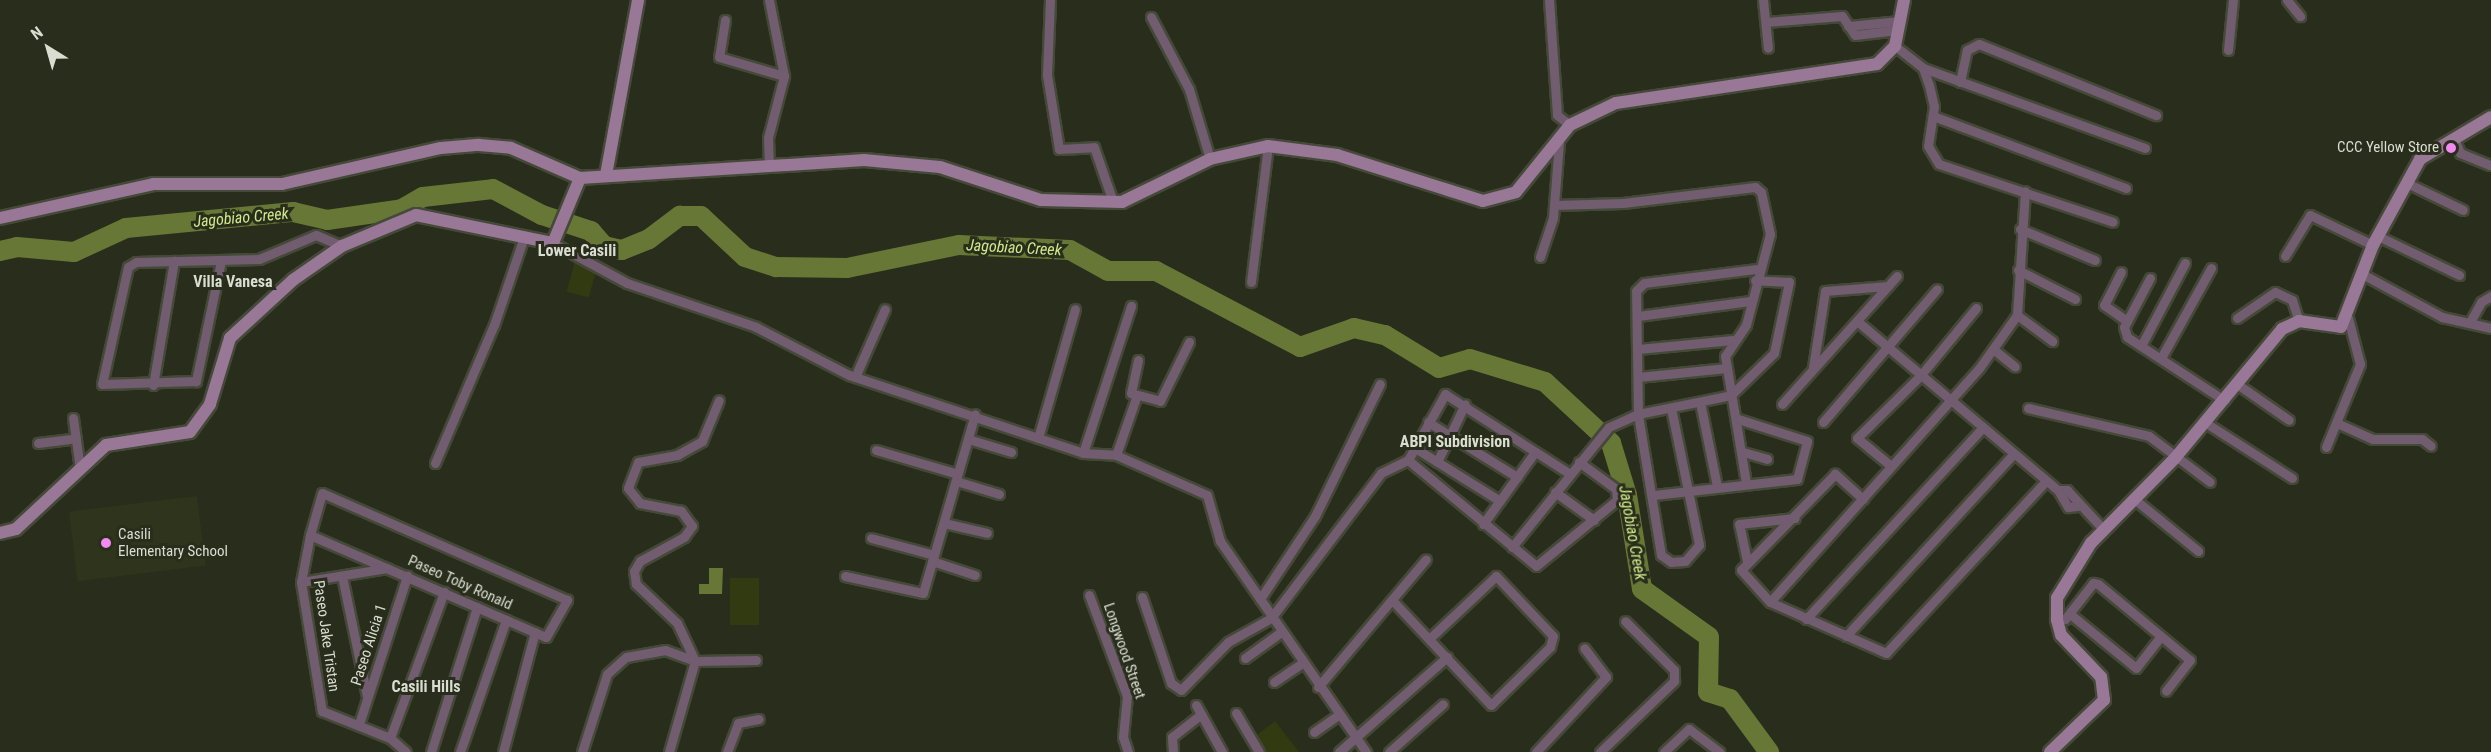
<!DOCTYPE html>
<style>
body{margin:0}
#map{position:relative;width:2491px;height:752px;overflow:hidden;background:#292d1b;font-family:"Roboto Condensed",sans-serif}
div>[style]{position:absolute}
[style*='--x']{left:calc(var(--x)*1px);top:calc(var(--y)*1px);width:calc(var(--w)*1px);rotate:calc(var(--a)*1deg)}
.built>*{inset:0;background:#2e351c;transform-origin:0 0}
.green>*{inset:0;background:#313a10;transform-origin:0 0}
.water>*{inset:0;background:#677736}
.river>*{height:20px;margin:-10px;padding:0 10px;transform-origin:10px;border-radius:10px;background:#677736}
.roads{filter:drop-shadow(2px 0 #454938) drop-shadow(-2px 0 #454938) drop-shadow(0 2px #454938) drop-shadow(0 -2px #454938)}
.street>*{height:9px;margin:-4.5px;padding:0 4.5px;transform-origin:4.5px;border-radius:4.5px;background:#715c70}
.secondary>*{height:12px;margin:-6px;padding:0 6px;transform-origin:6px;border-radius:6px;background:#987797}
.dots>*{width:16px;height:16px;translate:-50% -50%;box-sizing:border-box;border:3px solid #292d1b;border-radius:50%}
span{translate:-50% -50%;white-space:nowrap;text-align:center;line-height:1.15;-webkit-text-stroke:6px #292d1b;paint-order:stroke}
.poi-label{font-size:15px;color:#daded2}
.right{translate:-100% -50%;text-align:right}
.left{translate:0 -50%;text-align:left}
.street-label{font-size:15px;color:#daded2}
.water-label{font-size:16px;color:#d1e98c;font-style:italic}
.neighbourhood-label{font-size:16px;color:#daded2;font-weight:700}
.north{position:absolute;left:18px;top:18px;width:60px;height:60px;-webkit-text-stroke:4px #292d1b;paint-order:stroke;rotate:323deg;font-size:16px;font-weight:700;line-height:24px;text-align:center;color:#daded2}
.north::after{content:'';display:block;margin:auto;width:21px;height:27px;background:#daded2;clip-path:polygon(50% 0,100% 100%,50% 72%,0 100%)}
</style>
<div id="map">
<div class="built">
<i style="left:197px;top:496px;width:70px;height:129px;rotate:83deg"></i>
</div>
<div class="green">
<i style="left:577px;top:253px;width:23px;height:40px;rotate:15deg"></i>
<i style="left:730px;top:578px;width:29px;height:47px"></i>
<i style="clip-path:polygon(1275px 721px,1299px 752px,1264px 752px,1253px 738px)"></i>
</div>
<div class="water">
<i style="clip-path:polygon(709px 568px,723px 568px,722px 594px,699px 594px,699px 584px,709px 584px)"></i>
</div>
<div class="river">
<i style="--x:0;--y:251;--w:17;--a:-13"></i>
<i style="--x:17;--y:247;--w:57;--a:5"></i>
<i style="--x:74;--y:252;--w:57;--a:-24.8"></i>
<i style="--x:126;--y:228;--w:168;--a:-5.5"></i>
<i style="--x:293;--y:212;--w:35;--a:13"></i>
<i style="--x:327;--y:220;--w:76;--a:-8.3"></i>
<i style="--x:402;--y:209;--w:24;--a:-30"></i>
<i style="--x:423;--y:197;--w:70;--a:-6.5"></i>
<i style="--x:493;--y:189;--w:55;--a:28"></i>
<i style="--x:542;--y:215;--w:52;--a:18.1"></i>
<i style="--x:591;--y:231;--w:20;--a:49"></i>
<i style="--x:604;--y:246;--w:18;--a:13"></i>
<i style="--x:622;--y:250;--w:29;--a:-22"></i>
<i style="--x:649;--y:239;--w:39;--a:-37"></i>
<i style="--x:680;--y:216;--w:21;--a:0"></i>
<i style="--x:701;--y:216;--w:60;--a:43"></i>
<i style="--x:745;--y:257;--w:33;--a:18"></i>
<i style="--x:776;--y:267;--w:71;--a:0.8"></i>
<i style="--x:847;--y:268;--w:114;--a:-11.6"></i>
<i style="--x:959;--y:245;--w:111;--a:2.6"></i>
<i style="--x:1070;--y:250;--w:43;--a:28.9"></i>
<i style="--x:1108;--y:271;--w:48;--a:0"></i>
<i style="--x:1156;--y:271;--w:163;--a:27.8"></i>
<i style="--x:1300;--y:347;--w:57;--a:-19.4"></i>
<i style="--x:1354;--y:328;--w:32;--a:13"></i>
<i style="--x:1385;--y:335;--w:63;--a:31.4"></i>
<i style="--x:1439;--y:368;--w:32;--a:-16"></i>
<i style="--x:1470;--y:359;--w:78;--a:17"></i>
<i style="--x:1545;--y:382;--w:90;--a:42.7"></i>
<i style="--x:1611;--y:443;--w:54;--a:72.9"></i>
<i style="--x:1627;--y:495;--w:95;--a:80.9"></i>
<i style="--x:1642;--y:589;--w:82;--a:35.6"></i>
<i style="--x:1709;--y:637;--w:55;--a:91"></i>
<i style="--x:1708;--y:692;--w:23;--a:18"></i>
<i style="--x:1730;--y:699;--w:66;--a:53.7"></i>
</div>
<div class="roads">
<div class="street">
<i style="--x:769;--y:0;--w:77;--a:78.8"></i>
<i style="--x:784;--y:76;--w:64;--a:104.5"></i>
<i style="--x:768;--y:138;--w:27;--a:88"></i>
<i style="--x:1050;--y:0;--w:75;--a:92.3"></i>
<i style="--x:1047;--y:75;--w:75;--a:80.8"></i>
<i style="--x:1059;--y:149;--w:35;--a:-3"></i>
<i style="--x:1094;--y:147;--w:58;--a:70.9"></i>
<i style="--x:1549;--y:0;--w:115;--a:86"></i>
<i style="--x:1557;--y:115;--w:16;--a:38"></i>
<i style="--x:1763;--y:0;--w:48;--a:84.1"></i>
<i style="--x:2287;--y:0;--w:21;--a:51"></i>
<i style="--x:1151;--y:17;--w:81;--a:62.2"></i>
<i style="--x:1189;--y:89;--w:73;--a:73.3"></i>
<i style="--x:725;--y:20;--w:37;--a:99"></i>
<i style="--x:719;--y:57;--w:68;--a:16.3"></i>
<i style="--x:1766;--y:22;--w:76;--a:-4.5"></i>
<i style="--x:1842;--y:16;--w:23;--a:56"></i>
<i style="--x:1855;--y:35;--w:43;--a:-6.6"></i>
<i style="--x:1848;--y:26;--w:52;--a:-5.5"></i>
<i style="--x:1895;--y:46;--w:36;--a:38"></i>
<i style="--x:1923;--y:68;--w:18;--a:71"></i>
<i style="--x:1929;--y:85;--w:22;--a:77"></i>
<i style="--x:1934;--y:106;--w:40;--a:98.5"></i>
<i style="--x:1928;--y:146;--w:21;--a:59"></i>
<i style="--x:1939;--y:164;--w:183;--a:18.4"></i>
<i style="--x:2228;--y:50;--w:50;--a:-84.3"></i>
<i style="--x:1923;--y:68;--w:236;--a:19.8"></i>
<i style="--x:1960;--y:82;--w:33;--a:-78"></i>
<i style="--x:1967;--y:50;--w:13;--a:-27"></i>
<i style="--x:1979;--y:44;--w:191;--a:21.9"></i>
<i style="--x:1933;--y:116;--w:206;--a:20.5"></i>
<i style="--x:2455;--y:141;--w:13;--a:67"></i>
<i style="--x:2460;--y:153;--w:32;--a:22"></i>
<i style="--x:2407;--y:183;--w:62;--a:25.7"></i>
<i style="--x:1554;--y:205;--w:69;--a:-1.7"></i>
<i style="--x:1623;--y:203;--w:133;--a:-6.9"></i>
<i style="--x:1755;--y:187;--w:8;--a:40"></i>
<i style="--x:1761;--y:192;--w:43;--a:77.9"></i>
<i style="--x:1770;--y:234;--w:94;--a:104.8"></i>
<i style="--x:1746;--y:325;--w:37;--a:124"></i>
<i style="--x:1725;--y:356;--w:129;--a:80.6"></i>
<i style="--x:2020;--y:229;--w:81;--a:22.5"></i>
<i style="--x:2378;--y:236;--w:90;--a:25.7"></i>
<i style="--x:553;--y:243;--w:84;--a:28.4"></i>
<i style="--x:627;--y:283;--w:136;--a:18.8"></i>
<i style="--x:756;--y:327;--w:105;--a:27.3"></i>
<i style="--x:849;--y:375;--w:247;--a:18.4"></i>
<i style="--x:1083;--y:453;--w:33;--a:3"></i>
<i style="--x:1116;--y:455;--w:99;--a:23.7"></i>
<i style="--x:1207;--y:495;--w:48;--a:74.2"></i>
<i style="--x:1220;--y:541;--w:257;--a:55.3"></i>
<i style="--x:2285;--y:256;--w:48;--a:-58.6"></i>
<i style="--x:2310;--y:215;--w:70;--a:25.5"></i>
<i style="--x:1540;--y:257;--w:41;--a:-71.6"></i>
<i style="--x:1553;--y:218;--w:76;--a:-85.5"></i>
<i style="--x:221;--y:261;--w:123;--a:101.8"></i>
<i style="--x:196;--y:381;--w:94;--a:178.2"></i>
<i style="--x:102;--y:384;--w:120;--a:-77.5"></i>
<i style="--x:128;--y:267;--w:9;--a:-32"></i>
<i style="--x:136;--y:262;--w:123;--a:-1.4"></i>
<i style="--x:259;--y:259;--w:62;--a:-22.8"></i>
<i style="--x:316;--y:235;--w:28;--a:23"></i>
<i style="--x:2018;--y:270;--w:64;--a:27"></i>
<i style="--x:2121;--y:272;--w:37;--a:117"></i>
<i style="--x:2104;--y:305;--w:28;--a:35"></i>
<i style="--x:2364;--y:275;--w:89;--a:28.3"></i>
<i style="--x:2442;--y:317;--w:50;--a:12.7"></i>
<i style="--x:2150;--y:278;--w:55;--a:118"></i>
<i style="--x:2124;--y:327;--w:10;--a:73"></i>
<i style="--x:2127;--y:337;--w:116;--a:33"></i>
<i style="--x:1251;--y:282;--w:137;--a:-82.9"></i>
<i style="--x:2017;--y:315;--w:44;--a:36.6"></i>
<i style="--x:1638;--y:316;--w:113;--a:-7.6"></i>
<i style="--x:2237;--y:318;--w:46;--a:-34.4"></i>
<i style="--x:2275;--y:292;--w:19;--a:25"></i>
<i style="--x:2292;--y:300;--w:22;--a:72"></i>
<i style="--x:1857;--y:321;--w:263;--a:40.1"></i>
<i style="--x:2058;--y:490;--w:9;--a:0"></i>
<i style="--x:2067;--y:490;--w:54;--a:47.2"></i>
<i style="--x:2470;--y:322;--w:23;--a:-61"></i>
<i style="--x:2481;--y:302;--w:12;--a:-31"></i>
<i style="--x:2141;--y:346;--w:94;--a:-62.1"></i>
<i style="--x:1638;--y:349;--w:95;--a:-5.4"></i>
<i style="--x:1993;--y:349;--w:28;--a:39"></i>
<i style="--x:2161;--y:358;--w:103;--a:-60.9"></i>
<i style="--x:1138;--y:360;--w:34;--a:102"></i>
<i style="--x:1131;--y:393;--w:30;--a:15"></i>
<i style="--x:1160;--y:401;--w:66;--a:-63.8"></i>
<i style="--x:1813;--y:367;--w:77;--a:-81"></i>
<i style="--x:1825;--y:291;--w:63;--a:-4.5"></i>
<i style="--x:855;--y:377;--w:74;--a:-66.2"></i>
<i style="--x:1638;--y:377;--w:89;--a:-5.8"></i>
<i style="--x:2237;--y:384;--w:63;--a:34.7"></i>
<i style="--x:153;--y:385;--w:126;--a:-80.4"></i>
<i style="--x:1700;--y:402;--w:86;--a:78.6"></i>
<i style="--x:1782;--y:404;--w:172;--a:-48.1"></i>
<i style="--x:1671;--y:408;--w:140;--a:78.4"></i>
<i style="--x:1699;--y:545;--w:21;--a:131"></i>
<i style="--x:1685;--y:561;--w:14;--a:176"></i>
<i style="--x:1671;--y:562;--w:12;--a:-145"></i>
<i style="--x:1661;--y:555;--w:143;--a:-99.3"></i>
<i style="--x:1638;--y:414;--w:123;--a:-90.9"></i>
<i style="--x:1636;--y:291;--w:11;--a:-45"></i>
<i style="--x:1644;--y:283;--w:114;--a:-7.1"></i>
<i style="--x:2028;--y:408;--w:124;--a:13"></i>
<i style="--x:2149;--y:436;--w:76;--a:37"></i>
<i style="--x:73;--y:418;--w:51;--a:82.2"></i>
<i style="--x:1428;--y:422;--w:105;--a:31.7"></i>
<i style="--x:1823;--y:422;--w:175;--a:-49.4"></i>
<i style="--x:2206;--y:423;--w:102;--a:32.6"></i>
<i style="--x:2339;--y:424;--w:37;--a:24"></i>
<i style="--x:2373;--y:439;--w:49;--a:0"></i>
<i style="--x:2422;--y:439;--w:11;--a:38"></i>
<i style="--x:1038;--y:438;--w:134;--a:-74"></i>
<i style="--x:968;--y:439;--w:45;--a:16.8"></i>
<i style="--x:38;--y:443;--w:38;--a:-7"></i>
<i style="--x:2326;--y:447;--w:90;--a:-67.7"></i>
<i style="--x:2360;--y:364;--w:48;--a:-104.6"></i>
<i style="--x:1415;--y:448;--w:100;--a:31.9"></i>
<i style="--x:876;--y:450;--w:85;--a:16.3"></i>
<i style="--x:1743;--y:452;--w:25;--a:16"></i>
<i style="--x:1083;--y:453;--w:155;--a:-71.9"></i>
<i style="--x:1116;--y:455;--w:60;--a:-70.7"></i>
<i style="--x:1408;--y:460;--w:166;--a:39.6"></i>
<i style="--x:1536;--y:566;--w:104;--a:-39.2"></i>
<i style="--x:1617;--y:500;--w:11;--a:-95"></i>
<i style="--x:1616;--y:489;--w:46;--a:-143.9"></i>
<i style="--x:1437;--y:462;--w:64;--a:-64.2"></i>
<i style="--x:435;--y:463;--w:150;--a:-66.9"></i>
<i style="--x:494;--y:325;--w:93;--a:-71.2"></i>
<i style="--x:1891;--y:466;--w:44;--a:-140.5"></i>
<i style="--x:1857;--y:438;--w:88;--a:-44.5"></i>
<i style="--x:1920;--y:376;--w:88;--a:-50.5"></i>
<i style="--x:956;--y:481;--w:45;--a:16.8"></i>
<i style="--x:2058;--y:490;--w:20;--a:60"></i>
<i style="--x:2068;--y:507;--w:9;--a:-6"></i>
<i style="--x:1555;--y:492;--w:48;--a:35.7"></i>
<i style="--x:1654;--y:495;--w:144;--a:-6.4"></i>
<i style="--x:1797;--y:479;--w:39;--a:-75"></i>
<i style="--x:1807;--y:441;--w:72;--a:-162.3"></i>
<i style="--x:2133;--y:498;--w:84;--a:39.2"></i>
<i style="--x:1863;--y:499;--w:38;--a:-138"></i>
<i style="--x:1835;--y:474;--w:134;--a:134.4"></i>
<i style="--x:1741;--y:570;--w:43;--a:47.8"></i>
<i style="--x:1770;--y:602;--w:127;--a:23.7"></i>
<i style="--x:1886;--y:653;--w:235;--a:-47.1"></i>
<i style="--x:944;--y:523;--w:44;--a:13.1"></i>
<i style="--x:1483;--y:524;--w:89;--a:-54.2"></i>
<i style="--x:310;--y:535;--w:257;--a:23.4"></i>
<i style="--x:546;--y:637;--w:43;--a:-60.4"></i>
<i style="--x:567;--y:600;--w:267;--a:-156.4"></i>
<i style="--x:322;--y:493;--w:44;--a:105.9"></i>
<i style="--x:310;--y:535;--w:48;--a:100.8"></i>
<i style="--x:301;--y:582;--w:131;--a:80.8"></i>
<i style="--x:322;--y:711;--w:73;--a:21.7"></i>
<i style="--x:390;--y:738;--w:21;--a:41"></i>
<i style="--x:871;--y:538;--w:65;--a:15.1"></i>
<i style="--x:1512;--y:547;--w:154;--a:-51.1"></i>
<i style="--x:1609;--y:427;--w:32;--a:-24"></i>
<i style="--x:1638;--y:414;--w:95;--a:-11.5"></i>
<i style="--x:1731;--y:395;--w:60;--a:-44.3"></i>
<i style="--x:1774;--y:353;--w:73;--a:-78.1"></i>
<i style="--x:1789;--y:282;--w:34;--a:-177"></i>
<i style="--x:932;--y:561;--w:45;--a:18"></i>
<i style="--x:1747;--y:561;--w:38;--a:-102"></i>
<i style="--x:1739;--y:524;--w:56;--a:-6.1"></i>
<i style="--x:342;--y:576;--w:124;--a:78.3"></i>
<i style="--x:845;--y:576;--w:80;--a:12.3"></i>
<i style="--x:923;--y:593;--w:186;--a:-73.8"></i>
<i style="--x:301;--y:582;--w:87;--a:-9.2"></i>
<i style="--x:1089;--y:595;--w:108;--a:69.4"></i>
<i style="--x:1127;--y:696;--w:41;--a:95.6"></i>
<i style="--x:1123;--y:737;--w:16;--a:72"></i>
<i style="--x:1142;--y:597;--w:91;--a:71.4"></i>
<i style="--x:1171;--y:683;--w:12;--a:35"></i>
<i style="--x:1181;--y:690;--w:67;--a:-45.6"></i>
<i style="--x:1228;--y:642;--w:49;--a:-29.2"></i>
<i style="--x:1271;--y:618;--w:182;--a:-52.8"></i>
<i style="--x:1381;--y:473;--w:30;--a:-26"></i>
<i style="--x:1408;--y:460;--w:76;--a:-60.7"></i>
<i style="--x:1445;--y:394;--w:148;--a:32.6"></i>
<i style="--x:1260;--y:599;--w:100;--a:-56.5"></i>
<i style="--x:1315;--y:516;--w:147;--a:-63.8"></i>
<i style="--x:1392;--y:600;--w:144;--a:46.7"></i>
<i style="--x:1491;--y:705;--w:83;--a:-44.5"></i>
<i style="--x:1550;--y:647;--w:11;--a:-75"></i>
<i style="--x:1553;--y:636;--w:83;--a:-133.5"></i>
<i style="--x:1496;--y:576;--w:89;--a:136.8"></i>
<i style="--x:1770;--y:602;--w:315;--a:-48.2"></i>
<i style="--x:1980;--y:367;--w:64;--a:-54.6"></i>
<i style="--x:2017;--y:315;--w:124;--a:-86.3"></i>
<i style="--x:2070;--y:614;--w:85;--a:39.3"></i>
<i style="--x:2136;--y:668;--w:39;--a:-52"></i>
<i style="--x:1806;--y:619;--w:261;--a:-47.3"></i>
<i style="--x:2057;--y:620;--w:8;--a:-7"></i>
<i style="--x:2065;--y:619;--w:46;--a:-52.1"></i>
<i style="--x:2093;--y:583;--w:5;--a:11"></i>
<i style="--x:2098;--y:584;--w:119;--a:39.6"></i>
<i style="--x:2190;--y:660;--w:39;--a:128"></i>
<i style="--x:1846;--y:636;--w:248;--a:-47.4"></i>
<i style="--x:1245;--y:658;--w:44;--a:-35.8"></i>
<i style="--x:1274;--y:682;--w:34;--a:-34"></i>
<i style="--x:1318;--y:687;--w:167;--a:-49.8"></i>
<i style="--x:1196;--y:705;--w:54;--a:61"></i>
<i style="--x:1236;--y:713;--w:45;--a:59.5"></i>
<i style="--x:359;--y:724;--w:156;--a:-72"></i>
<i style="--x:1314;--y:732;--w:29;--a:-35"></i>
<i style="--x:390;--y:738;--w:156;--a:-69.7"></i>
<i style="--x:431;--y:752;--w:152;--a:-72.4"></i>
<i style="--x:460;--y:752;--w:140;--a:-70.8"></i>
<i style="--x:503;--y:752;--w:124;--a:-75.1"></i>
<i style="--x:582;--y:752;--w:82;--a:-72.2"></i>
<i style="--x:607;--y:674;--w:25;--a:-42"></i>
<i style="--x:626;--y:657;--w:40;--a:-10"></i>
<i style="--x:665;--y:650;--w:32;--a:20"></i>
<i style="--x:695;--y:661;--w:61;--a:-0.9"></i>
<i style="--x:669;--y:752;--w:95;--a:-74.1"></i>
<i style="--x:695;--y:661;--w:42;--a:-115.3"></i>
<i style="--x:677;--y:623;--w:57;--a:-136.4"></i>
<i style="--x:636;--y:584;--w:13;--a:-99"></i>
<i style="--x:634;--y:571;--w:12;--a:-59"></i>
<i style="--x:640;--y:561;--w:50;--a:-28.6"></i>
<i style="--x:684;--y:537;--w:14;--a:-54"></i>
<i style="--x:692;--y:526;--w:19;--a:-126"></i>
<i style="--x:681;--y:511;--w:42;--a:-169"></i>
<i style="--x:640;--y:503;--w:19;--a:-129"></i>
<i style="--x:628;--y:488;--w:28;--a:-69"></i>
<i style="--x:638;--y:462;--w:40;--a:-10"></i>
<i style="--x:677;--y:455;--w:29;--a:-29"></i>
<i style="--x:702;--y:441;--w:44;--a:-67.5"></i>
<i style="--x:727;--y:752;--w:31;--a:-69"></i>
<i style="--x:738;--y:723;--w:21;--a:-11"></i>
<i style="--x:1173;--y:752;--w:15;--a:-94"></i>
<i style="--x:1172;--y:737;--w:37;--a:-38"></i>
<i style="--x:1339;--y:752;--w:144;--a:-41.3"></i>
<i style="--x:1389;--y:752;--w:72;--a:-41.6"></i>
<i style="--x:1536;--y:752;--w:103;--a:-47"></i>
<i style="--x:1606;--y:677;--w:36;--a:-127"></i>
<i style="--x:1600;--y:752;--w:103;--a:-43.8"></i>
<i style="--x:1674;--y:681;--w:11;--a:-90"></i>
<i style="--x:1674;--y:670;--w:69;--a:-135"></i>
<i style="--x:1664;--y:752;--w:34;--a:-43"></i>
<i style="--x:1689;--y:729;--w:38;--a:37"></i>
</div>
<div class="secondary">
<i style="--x:606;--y:175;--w:178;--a:-79.6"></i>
<i style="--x:0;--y:218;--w:157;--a:-12.5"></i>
<i style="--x:153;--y:184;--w:129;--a:0"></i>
<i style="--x:282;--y:184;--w:163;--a:-12.8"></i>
<i style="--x:441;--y:148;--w:38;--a:-5"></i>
<i style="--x:479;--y:145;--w:32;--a:5"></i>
<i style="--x:511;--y:148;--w:75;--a:23.5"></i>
<i style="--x:580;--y:178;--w:285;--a:-3.6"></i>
<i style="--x:864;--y:160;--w:76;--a:5.3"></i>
<i style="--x:940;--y:167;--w:106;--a:18.1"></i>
<i style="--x:1041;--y:200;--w:81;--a:1.4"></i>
<i style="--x:1122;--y:202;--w:98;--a:-26"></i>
<i style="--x:1210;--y:159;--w:59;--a:-12.6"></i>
<i style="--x:1268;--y:146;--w:70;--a:7.4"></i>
<i style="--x:1337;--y:155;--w:153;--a:17.5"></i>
<i style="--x:1483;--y:201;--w:34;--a:-15"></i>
<i style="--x:1516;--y:192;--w:86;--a:-51.1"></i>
<i style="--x:1570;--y:125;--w:51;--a:-25.6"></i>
<i style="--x:1616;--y:103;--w:264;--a:-8.5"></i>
<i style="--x:1877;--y:64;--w:25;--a:-45"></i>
<i style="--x:1895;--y:46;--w:47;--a:-78.9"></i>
<i style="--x:0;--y:533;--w:16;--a:-14"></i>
<i style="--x:16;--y:529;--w:123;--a:-43"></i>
<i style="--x:106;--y:445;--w:85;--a:-8.8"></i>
<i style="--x:190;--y:432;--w:34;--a:-54"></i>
<i style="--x:210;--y:404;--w:69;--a:-73.1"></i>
<i style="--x:230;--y:338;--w:86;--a:-42.6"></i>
<i style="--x:293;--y:280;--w:60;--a:-34.8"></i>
<i style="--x:342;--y:246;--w:80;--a:-22.7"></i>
<i style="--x:416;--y:215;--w:140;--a:11.6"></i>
<i style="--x:553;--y:243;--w:70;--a:-67.4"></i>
<i style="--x:2050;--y:752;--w:75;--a:-43.9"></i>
<i style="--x:2104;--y:700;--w:23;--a:-97"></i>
<i style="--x:2101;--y:677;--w:58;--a:-133.6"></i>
<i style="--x:2061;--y:635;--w:16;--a:-105"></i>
<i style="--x:2057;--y:620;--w:22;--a:-90"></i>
<i style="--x:2057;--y:598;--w:65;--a:-58.3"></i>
<i style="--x:2091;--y:543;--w:120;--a:-45.3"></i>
<i style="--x:2175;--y:458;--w:168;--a:-50.3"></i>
<i style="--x:2282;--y:329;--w:19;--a:-25"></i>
<i style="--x:2299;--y:321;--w:42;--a:8.1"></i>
<i style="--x:2341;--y:327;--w:88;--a:-68.7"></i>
<i style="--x:2373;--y:245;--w:98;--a:-61.3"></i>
<i style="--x:2420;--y:159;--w:82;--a:-30.6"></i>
</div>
</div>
<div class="dots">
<i style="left:2451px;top:148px;background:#f28af2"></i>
<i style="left:106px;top:543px;background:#f28af2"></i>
</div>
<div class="poi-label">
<span class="right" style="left:2439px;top:148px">CCC Yellow Store</span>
<span class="left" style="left:118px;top:543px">Casili<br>Elementary School</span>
</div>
<div class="street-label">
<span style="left:460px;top:583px;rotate:24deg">Paseo Toby Ronald</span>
<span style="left:326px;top:636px;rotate:82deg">Paseo Jake Tristan</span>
<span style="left:369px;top:645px;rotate:-72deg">Paseo Alicia 1</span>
<span style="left:1124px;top:651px;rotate:71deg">Longwood Street</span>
</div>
<div class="water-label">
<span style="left:241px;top:218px;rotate:-5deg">Jagobiao Creek</span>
<span style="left:1014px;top:248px;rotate:3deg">Jagobiao Creek</span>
<span style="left:1632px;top:533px;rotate:80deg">Jagobiao Creek</span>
</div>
<div class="neighbourhood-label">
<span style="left:577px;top:251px">Lower Casili</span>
<span style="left:233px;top:282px">Villa Vanesa</span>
<span style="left:1455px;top:442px">ABPI Subdivision</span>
<span style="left:426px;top:687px">Casili Hills</span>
</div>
<div class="north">N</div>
</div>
